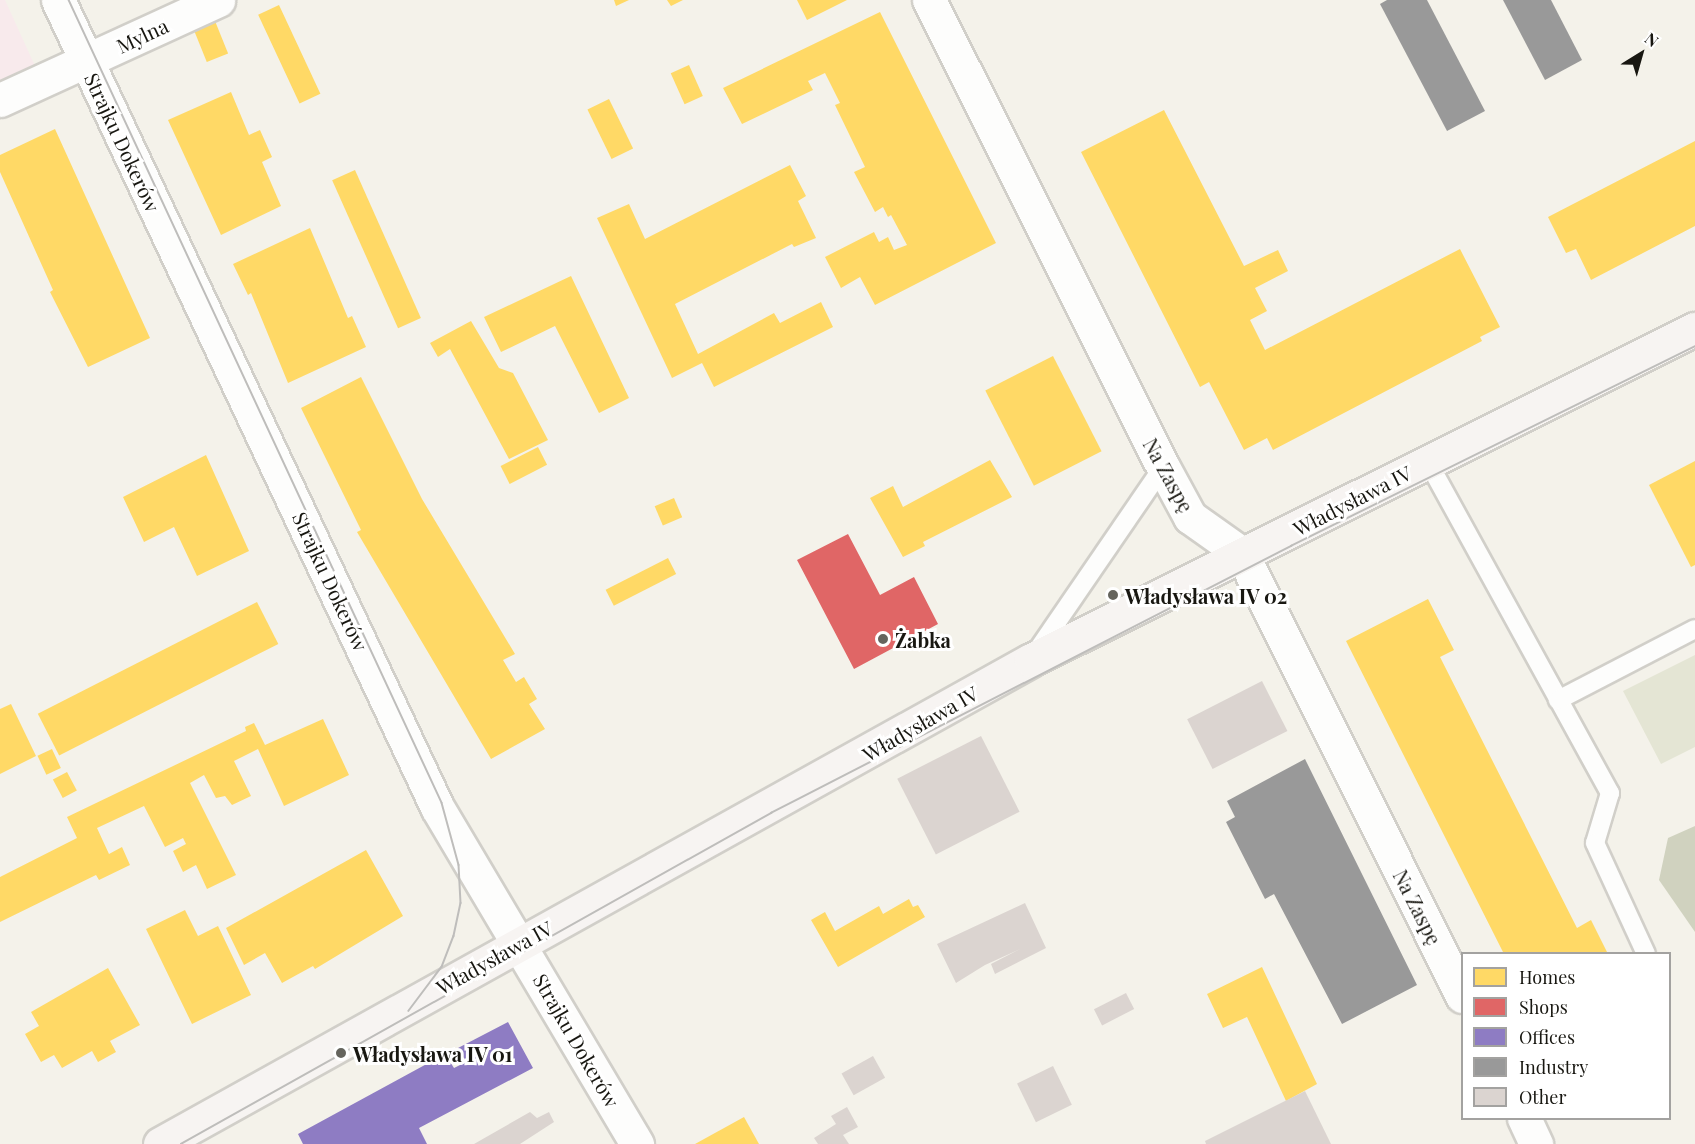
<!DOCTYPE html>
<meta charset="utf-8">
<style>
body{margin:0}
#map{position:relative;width:1695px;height:1144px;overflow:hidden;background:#f4f2ea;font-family:"Playfair Display",serif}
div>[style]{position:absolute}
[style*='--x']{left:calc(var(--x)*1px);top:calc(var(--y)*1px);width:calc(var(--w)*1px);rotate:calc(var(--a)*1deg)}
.education>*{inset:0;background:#f8eaec}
.green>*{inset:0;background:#e4e5d4}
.forest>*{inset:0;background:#d0d2bf}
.homes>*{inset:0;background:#ffd966;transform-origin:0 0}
.shops>*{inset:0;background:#e06666}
.offices>*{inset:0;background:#8e7cc3}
.industry>*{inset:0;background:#999}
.building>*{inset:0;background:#dbd4d0;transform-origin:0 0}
.roads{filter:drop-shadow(2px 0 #d1cfc9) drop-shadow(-2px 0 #d1cfc9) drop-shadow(0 2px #d1cfc9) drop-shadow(0 -2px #d1cfc9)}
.lane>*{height:18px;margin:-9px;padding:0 9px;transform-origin:9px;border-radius:9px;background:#fdfdfc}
.street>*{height:33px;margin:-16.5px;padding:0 16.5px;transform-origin:16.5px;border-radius:16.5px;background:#fdfdfc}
.secondary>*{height:33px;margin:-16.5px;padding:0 16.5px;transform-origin:16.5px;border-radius:16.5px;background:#f7f4f2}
.tram>*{height:1.5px;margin:-0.75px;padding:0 0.75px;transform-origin:0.75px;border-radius:0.75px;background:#bebdbb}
.dots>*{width:16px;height:16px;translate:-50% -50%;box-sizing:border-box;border:3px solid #fff;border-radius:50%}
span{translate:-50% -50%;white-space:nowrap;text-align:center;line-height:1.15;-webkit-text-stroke:6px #fff;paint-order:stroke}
.street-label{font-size:20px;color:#181711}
.poi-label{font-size:20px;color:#181711;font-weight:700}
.left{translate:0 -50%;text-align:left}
.legend{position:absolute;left:1461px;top:952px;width:210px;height:168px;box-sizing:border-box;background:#fff;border:2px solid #a3a2a0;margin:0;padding:8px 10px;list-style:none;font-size:18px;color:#181711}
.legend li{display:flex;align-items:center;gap:12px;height:30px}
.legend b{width:30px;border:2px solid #a3a2a0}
.north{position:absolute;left:1611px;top:24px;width:60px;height:60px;-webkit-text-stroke:4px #fff;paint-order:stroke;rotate:37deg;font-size:16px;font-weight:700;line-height:24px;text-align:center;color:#181711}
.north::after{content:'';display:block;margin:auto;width:21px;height:27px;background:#181711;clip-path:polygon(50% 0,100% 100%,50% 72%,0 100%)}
</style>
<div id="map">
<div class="education">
<i style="clip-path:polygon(0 0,5px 0,35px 66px,0 82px)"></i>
</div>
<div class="green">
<i style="clip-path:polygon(1695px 655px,1695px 747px,1661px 764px,1623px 691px)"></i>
</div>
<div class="forest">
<i style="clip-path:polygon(1695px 826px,1695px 932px,1659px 880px,1668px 838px)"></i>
</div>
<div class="homes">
<i style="clip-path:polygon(614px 0,629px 0,616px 6px)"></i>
<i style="clip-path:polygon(667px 0,683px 0,671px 6px)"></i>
<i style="clip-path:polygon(797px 0,847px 0,807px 20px)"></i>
<i style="left:279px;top:5px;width:98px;height:23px;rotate:65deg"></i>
<i style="clip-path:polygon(880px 12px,996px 243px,875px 305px,860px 277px,841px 288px,825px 257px,874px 232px,879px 242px,888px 237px,894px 250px,907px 245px,891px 215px,888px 217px,883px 207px,875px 212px,854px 172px,865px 167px,835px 105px,840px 103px,825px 73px,808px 81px,813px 90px,742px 124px,723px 88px)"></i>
<i style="left:215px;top:21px;width:35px;height:23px;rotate:68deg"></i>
<i style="left:689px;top:65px;width:34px;height:20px;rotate:66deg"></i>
<i style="clip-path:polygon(231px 92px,249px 135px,260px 130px,272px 157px,262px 162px,281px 206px,221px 235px,168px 120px)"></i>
<i style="left:609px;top:99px;width:55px;height:24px;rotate:64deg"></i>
<i style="clip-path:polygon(1164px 110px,1244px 266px,1278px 250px,1288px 271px,1255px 288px,1267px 311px,1250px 320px,1265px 350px,1460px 249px,1500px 327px,1480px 337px,1482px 341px,1273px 450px,1267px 438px,1244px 450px,1209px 382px,1200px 387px,1081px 152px)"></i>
<i style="clip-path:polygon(55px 129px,150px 338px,88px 367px,50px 292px,53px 290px,0 172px,0 155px)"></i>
<i style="clip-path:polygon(1695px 141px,1695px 226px,1591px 280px,1576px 249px,1566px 253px,1548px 217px)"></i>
<i style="clip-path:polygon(790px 165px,806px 196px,798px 201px,816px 238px,794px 247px,792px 244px,675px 304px,698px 354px,774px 313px,780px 323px,821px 302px,833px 327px,714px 387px,702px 363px,672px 378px,597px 218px,629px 204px,645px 239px)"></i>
<i style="left:355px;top:170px;width:162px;height:25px;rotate:66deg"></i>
<i style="clip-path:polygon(310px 228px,348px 318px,352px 316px,366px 347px,288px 383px,251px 293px,248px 295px,233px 264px)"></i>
<i style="clip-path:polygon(571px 276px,629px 398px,599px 413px,555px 326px,501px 352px,484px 317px)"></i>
<i style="clip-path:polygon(471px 321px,499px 368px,513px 373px,548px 440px,509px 459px,450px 349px,438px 357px,430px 343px)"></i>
<i style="left:1053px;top:356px;width:107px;height:76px;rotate:63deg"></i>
<i style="clip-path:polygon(361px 377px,422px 499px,515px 654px,503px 660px,516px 682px,524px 677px,537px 699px,529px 704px,545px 729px,491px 759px,357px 532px,361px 530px,301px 408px)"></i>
<i style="left:538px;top:447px;width:20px;height:42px;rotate:63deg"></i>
<i style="clip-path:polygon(206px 455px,249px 551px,197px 576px,174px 527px,144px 542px,123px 497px)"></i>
<i style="clip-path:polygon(990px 460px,1012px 497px,923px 542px,925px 546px,903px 557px,870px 498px,893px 486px,903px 507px)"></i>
<i style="clip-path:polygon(1695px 461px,1695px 565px,1691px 567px,1649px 485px)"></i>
<i style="left:674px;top:498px;width:21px;height:21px;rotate:67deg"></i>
<i style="left:668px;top:558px;width:18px;height:70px;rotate:63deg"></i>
<i style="clip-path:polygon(1428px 599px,1454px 650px,1440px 657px,1577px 928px,1591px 920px,1608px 954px,1504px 954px,1346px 641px)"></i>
<i style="left:257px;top:602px;width:47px;height:246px;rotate:63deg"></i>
<i style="clip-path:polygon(11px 704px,36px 756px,0 774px,0 709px)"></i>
<i style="clip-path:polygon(323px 719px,349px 775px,284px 806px,258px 749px,234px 761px,251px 796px,232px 805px,225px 796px,216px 798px,204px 775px,190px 783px,236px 875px,207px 889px,196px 865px,183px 872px,173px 851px,186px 844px,183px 838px,165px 847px,144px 806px,97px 828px,109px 854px,122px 847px,130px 865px,99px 880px,96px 875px,0 922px,0 877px,77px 838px,67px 817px,246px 731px,245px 727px,254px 723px,265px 745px)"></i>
<i style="left:52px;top:749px;width:21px;height:16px;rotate:65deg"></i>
<i style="left:67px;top:772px;width:21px;height:16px;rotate:62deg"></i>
<i style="clip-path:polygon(366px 850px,403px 916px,315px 969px,313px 966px,282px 983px,265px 953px,244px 965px,226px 928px)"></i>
<i style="clip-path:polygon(909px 899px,913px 907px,918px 905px,925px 917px,838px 967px,811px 920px,825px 912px,835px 931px,879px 906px,883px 914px)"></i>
<i style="clip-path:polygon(185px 910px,198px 936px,218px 926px,251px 995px,192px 1024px,146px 929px)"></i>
<i style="clip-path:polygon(1262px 967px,1317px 1084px,1286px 1101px,1247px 1017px,1223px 1028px,1207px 994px)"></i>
<i style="clip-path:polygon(108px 968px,140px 1025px,110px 1041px,116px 1052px,98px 1062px,92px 1051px,62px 1068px,54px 1055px,41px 1062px,25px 1034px,39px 1026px,31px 1012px)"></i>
<i style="clip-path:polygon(744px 1117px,759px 1144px,695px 1144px)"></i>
</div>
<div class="shops">
<i style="clip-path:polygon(848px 534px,880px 595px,914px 577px,938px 624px,854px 669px,797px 560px)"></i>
</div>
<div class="offices">
<i style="clip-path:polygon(508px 1022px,533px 1068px,419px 1128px,427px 1144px,303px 1144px,298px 1134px,445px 1054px,454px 1068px,466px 1062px,458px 1048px)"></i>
</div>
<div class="industry">
<i style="clip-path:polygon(1387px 0,1427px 0,1485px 111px,1447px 131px,1380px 4px)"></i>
<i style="clip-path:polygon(1503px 0,1551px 0,1582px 60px,1545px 80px)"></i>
<i style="clip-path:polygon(1305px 759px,1417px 985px,1342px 1024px,1274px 894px,1265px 899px,1226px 822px,1235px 817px,1227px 801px)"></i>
</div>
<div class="building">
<i style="left:1262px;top:681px;width:56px;height:84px;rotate:63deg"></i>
<i style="left:981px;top:736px;width:85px;height:94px;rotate:63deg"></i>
<i style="clip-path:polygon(1025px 903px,1046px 948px,995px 974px,991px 964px,1020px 949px,985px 965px,956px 983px,937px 944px)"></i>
<i style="left:1126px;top:993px;width:18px;height:36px;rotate:63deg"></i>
<i style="left:873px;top:1056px;width:25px;height:36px;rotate:61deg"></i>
<i style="left:1053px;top:1066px;width:43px;height:40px;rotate:64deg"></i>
<i style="clip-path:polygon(1305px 1091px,1331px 1144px,1206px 1144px,1205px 1141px)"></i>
<i style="clip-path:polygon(847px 1107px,858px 1127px,843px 1135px,849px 1144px,818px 1144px,814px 1138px,836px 1124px,831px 1116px)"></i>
<i style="clip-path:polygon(530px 1112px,537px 1118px,549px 1112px,554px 1122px,520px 1144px,474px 1144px)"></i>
</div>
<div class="roads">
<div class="lane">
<i style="--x:1428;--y:462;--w:378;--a:61.2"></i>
<i style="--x:1610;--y:793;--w:52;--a:106.7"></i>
<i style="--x:1595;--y:843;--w:122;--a:65.3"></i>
<i style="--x:1037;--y:651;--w:223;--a:-55.6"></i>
<i style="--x:1558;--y:700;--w:154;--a:-27.4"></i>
</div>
<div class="street">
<i style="--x:58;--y:0;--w:892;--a:64.84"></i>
<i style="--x:437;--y:807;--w:392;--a:59.3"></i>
<i style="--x:929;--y:0;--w:522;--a:63.39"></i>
<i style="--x:1163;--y:467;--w:57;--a:61.6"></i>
<i style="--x:1190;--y:517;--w:64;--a:35.4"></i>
<i style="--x:1242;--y:554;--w:494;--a:63.5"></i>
<i style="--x:0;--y:100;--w:240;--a:-24.6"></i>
<i style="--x:1524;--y:1118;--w:29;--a:65"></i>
</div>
<div class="secondary">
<i style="--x:160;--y:1144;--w:996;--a:-29.06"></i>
<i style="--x:1031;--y:660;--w:742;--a:-26.5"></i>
</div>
</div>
<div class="tram">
<i style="--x:69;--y:0;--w:885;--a:65.08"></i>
<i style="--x:442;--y:803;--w:64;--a:74.7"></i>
<i style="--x:459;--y:865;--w:38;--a:87"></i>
<i style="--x:461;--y:903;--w:34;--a:102"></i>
<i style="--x:454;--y:936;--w:33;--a:111"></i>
<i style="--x:442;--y:967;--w:55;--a:126.9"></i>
<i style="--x:181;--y:1144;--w:677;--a:-29.29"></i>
<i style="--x:771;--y:813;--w:585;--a:-27.18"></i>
<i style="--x:1291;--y:546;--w:451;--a:-26.3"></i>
</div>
<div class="dots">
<i style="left:1113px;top:595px;background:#65645d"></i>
<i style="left:883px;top:639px;background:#65645d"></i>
<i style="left:341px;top:1053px;background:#65645d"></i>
</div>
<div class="street-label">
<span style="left:142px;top:35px;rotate:-25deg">Mylna</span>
<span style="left:123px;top:142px;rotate:65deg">Strajku Dokerów</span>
<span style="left:1169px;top:475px;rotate:61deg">Na Zaspę</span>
<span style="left:1352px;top:500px;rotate:-27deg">Władysława IV</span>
<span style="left:331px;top:581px;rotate:65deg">Strajku Dokerów</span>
<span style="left:920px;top:723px;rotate:-30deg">Władysława IV</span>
<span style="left:1418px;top:907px;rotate:63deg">Na Zaspę</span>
<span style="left:494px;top:957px;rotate:-29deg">Władysława IV</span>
<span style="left:577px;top:1040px;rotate:60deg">Strajku Dokerów</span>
</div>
<div class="poi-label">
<span class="left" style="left:1125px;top:595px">Władysława IV 02</span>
<span class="left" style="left:895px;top:639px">Żabka</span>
<span class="left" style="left:353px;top:1053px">Władysława IV 01</span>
</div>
<ul class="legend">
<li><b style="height:16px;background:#ffd966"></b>Homes</li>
<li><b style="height:16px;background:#e06666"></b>Shops</li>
<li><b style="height:16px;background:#8e7cc3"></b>Offices</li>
<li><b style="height:16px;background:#999"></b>Industry</li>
<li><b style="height:16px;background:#dbd4d0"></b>Other</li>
</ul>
<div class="north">N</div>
</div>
